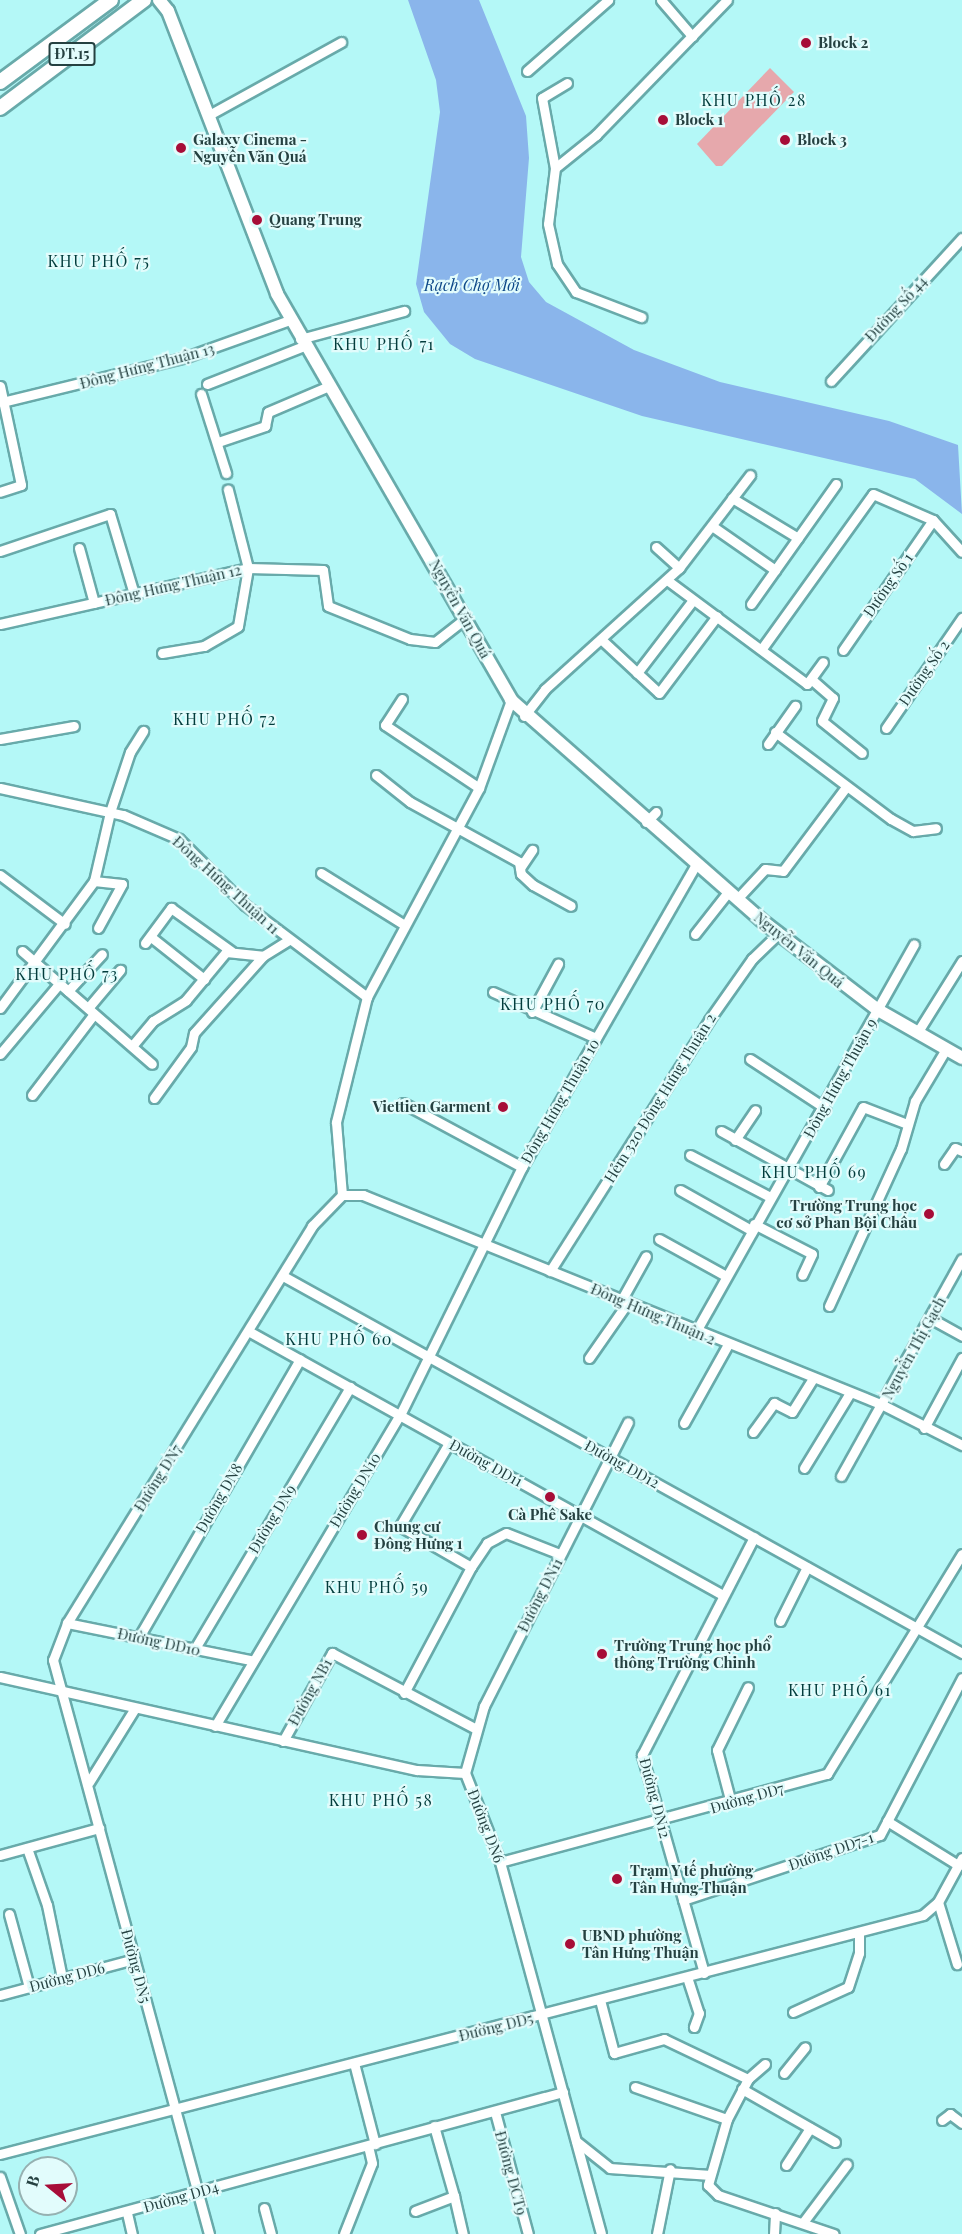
<!DOCTYPE html>
<meta charset="utf-8">
<style>
body{margin:0}
#map{position:relative;width:962px;height:2234px;overflow:hidden;background:#b4f8f7;font-family:"Playfair Display",serif}
div>[style]{position:absolute}
[style*='--x']{left:calc(var(--x)*1px);top:calc(var(--y)*1px);width:calc(var(--w)*1px);rotate:calc(var(--a)*1deg)}
.green>*{inset:0;background:#e6a8ac}
.water>*{inset:0;background:#8ab5eb}
.roads{filter:drop-shadow(2px 0 #68aaaa) drop-shadow(-2px 0 #68aaaa) drop-shadow(0 2px #68aaaa) drop-shadow(0 -2px #68aaaa)}
.minor>*{height:9px;margin:-4.5px;padding:0 4.5px;transform-origin:4.5px;border-radius:4.5px;background:#fff}
.secondary>*{height:12px;margin:-6px;padding:0 6px;transform-origin:6px;border-radius:6px;background:#fff}
.primary>*{height:14px;margin:-7px;padding:0 7px;transform-origin:7px;border-radius:7px;background:#fff}
.dots>*{width:16px;height:16px;translate:-50% -50%;box-sizing:border-box;border:3px solid #e2fcfc;border-radius:50%}
span{translate:-50% -50%;white-space:nowrap;text-align:center;line-height:1.15;-webkit-text-stroke:4.5px #e2fcfc;paint-order:stroke}
.shield-label span{padding:2px 4px;background:#e2fcfc;border:2px solid;border-radius:4px;-webkit-text-stroke-width:0}
.shield-label{font-size:14px;color:#254141;font-weight:700}
.poi-label{font-size:15px;color:#254141;font-weight:700}
.left{translate:0 -50%;text-align:left}
.right{translate:-100% -50%;text-align:right}
.street-label{font-size:15px;color:#254141}
.neighbourhood-label{font-size:16px;color:#023c3c;letter-spacing:1.5px}
.water-label{font-size:16px;color:#0f4989;font-style:italic}
.north{position:absolute;left:18px;top:2156px;width:60px;height:60px;box-sizing:border-box;background:#e2fcfc;border:2px solid #96b1b1;border-radius:50%;rotate:288deg;font-size:16px;font-weight:700;line-height:24px;text-align:center;color:#254141}
.north::after{content:'';display:block;margin:auto;width:21px;height:27px;background:#a70d38;clip-path:polygon(50% 0,100% 100%,50% 72%,0 100%)}
</style>
<div id="map">
<div class="green">
<i style="clip-path:polygon(770px 68px,794px 92px,722px 166px,716px 166px,697px 144px)"></i>
</div>
<div class="water">
<i style="clip-path:polygon(408px 0,479px 0,526px 116px,529px 158px,521px 257px,529px 282px,546px 302px,634px 350px,720px 382px,889px 421px,958px 445px,962px 514px,915px 479px,642px 416px,475px 359px,450px 344px,424px 312px,416px 284px,440px 112px,436px 80px)"></i>
</div>
<div class="roads">
<div class="minor">
<i style="--x:661;--y:0;--w:48;--a:49.3"></i>
<i style="--x:527;--y:71;--w:108;--a:-41.2"></i>
<i style="--x:567;--y:83;--w:29;--a:149"></i>
<i style="--x:542;--y:98;--w:71;--a:79.5"></i>
<i style="--x:555;--y:168;--w:56;--a:97.1"></i>
<i style="--x:548;--y:224;--w:41;--a:77.3"></i>
<i style="--x:557;--y:264;--w:34;--a:56"></i>
<i style="--x:576;--y:292;--w:70;--a:21"></i>
<i style="--x:209;--y:115;--w:151;--a:-28.9"></i>
<i style="--x:555;--y:168;--w:53;--a:-38.8"></i>
<i style="--x:596;--y:135;--w:188;--a:-45.9"></i>
<i style="--x:300;--y:339;--w:108;--a:-15.1"></i>
<i style="--x:831;--y:381;--w:194;--a:-47.5"></i>
<i style="--x:207;--y:384;--w:104;--a:-21.4"></i>
<i style="--x:0;--y:386;--w:101;--a:78"></i>
<i style="--x:21;--y:485;--w:22;--a:162"></i>
<i style="--x:201;--y:394;--w:83;--a:72.4"></i>
<i style="--x:2;--y:402;--w:189;--a:-13.7"></i>
<i style="--x:186;--y:357;--w:110;--a:-19.6"></i>
<i style="--x:218;--y:442;--w:50;--a:-18.8"></i>
<i style="--x:265;--y:426;--w:14;--a:-78"></i>
<i style="--x:268;--y:412;--w:66;--a:-23.1"></i>
<i style="--x:732;--y:498;--w:77;--a:31.2"></i>
<i style="--x:712;--y:526;--w:77;--a:34.9"></i>
<i style="--x:656;--y:547;--w:31;--a:42"></i>
<i style="--x:79;--y:548;--w:57;--a:74.7"></i>
<i style="--x:0;--y:551;--w:116;--a:-18.6"></i>
<i style="--x:110;--y:514;--w:84;--a:73.3"></i>
<i style="--x:667;--y:580;--w:174;--a:36.6"></i>
<i style="--x:807;--y:684;--w:27;--a:-54"></i>
<i style="--x:751;--y:604;--w:147;--a:-54.7"></i>
<i style="--x:0;--y:624;--w:254;--a:-12.7"></i>
<i style="--x:248;--y:568;--w:75;--a:1.5"></i>
<i style="--x:323;--y:570;--w:36;--a:82"></i>
<i style="--x:328;--y:606;--w:88;--a:21.9"></i>
<i style="--x:410;--y:639;--w:25;--a:7"></i>
<i style="--x:435;--y:642;--w:37;--a:-38"></i>
<i style="--x:603;--y:641;--w:76;--a:42.9"></i>
<i style="--x:659;--y:693;--w:96;--a:-53"></i>
<i style="--x:763;--y:647;--w:188;--a:-54.3"></i>
<i style="--x:873;--y:494;--w:65;--a:23.4"></i>
<i style="--x:933;--y:520;--w:43;--a:47.8"></i>
<i style="--x:843;--y:650;--w:158;--a:-55.3"></i>
<i style="--x:162;--y:653;--w:43;--a:-9.5"></i>
<i style="--x:204;--y:646;--w:39;--a:-30"></i>
<i style="--x:238;--y:626;--w:59;--a:-80.2"></i>
<i style="--x:248;--y:568;--w:81;--a:-104.4"></i>
<i style="--x:637;--y:673;--w:92;--a:-52.5"></i>
<i style="--x:811;--y:679;--w:29;--a:41"></i>
<i style="--x:833;--y:698;--w:25;--a:116"></i>
<i style="--x:822;--y:721;--w:51;--a:38.7"></i>
<i style="--x:402;--y:699;--w:31;--a:123"></i>
<i style="--x:385;--y:725;--w:113;--a:33.8"></i>
<i style="--x:524;--y:716;--w:34;--a:-52"></i>
<i style="--x:545;--y:689;--w:181;--a:-42.1"></i>
<i style="--x:679;--y:568;--w:117;--a:-52.6"></i>
<i style="--x:886;--y:728;--w:134;--a:-55.4"></i>
<i style="--x:775;--y:732;--w:145;--a:36.9"></i>
<i style="--x:891;--y:819;--w:25;--a:29"></i>
<i style="--x:913;--y:831;--w:23;--a:-7"></i>
<i style="--x:0;--y:739;--w:75;--a:-10"></i>
<i style="--x:768;--y:744;--w:47;--a:-54.6"></i>
<i style="--x:376;--y:775;--w:43;--a:38.5"></i>
<i style="--x:410;--y:802;--w:124;--a:28.8"></i>
<i style="--x:519;--y:862;--w:12;--a:81"></i>
<i style="--x:521;--y:874;--w:16;--a:43"></i>
<i style="--x:533;--y:885;--w:43;--a:28.9"></i>
<i style="--x:0;--y:788;--w:126;--a:12.4"></i>
<i style="--x:123;--y:815;--w:61;--a:23.2"></i>
<i style="--x:179;--y:839;--w:93;--a:45"></i>
<i style="--x:245;--y:905;--w:153;--a:37"></i>
<i style="--x:646;--y:822;--w:14;--a:-45"></i>
<i style="--x:520;--y:868;--w:22;--a:-56"></i>
<i style="--x:321;--y:873;--w:97;--a:31.9"></i>
<i style="--x:0;--y:875;--w:81;--a:37"></i>
<i style="--x:94;--y:881;--w:28;--a:6"></i>
<i style="--x:122;--y:884;--w:50;--a:118.6"></i>
<i style="--x:737;--y:899;--w:41;--a:-47"></i>
<i style="--x:765;--y:869;--w:18;--a:6"></i>
<i style="--x:783;--y:871;--w:105;--a:-53.1"></i>
<i style="--x:695;--y:934;--w:53;--a:-51.8"></i>
<i style="--x:151;--y:937;--w:68;--a:38.4"></i>
<i style="--x:145;--y:943;--w:44;--a:-53.4"></i>
<i style="--x:171;--y:908;--w:74;--a:35.6"></i>
<i style="--x:22;--y:951;--w:172;--a:41"></i>
<i style="--x:68;--y:991;--w:50;--a:-47.4"></i>
<i style="--x:493;--y:992;--w:113;--a:24.1"></i>
<i style="--x:0;--y:1008;--w:158;--a:-53.5"></i>
<i style="--x:94;--y:881;--w:71;--a:-76.9"></i>
<i style="--x:110;--y:812;--w:63;--a:-71.6"></i>
<i style="--x:130;--y:752;--w:25;--a:-58"></i>
<i style="--x:88;--y:1008;--w:50;--a:-49.9"></i>
<i style="--x:532;--y:1012;--w:55;--a:-61.6"></i>
<i style="--x:917;--y:1033;--w:85;--a:-58"></i>
<i style="--x:132;--y:1046;--w:33;--a:-50"></i>
<i style="--x:153;--y:1021;--w:39;--a:-32"></i>
<i style="--x:186;--y:1000;--w:62;--a:-50.2"></i>
<i style="--x:226;--y:952;--w:37;--a:6"></i>
<i style="--x:0;--y:1054;--w:92;--a:-49.9"></i>
<i style="--x:750;--y:1059;--w:90;--a:33.2"></i>
<i style="--x:32;--y:1095;--w:102;--a:-52.6"></i>
<i style="--x:154;--y:1098;--w:63;--a:-54"></i>
<i style="--x:191;--y:1047;--w:14;--a:-78"></i>
<i style="--x:194;--y:1033;--w:103;--a:-48.1"></i>
<i style="--x:263;--y:956;--w:31;--a:-32"></i>
<i style="--x:403;--y:1103;--w:135;--a:28.3"></i>
<i style="--x:721;--y:1131;--w:122;--a:28.9"></i>
<i style="--x:735;--y:1140;--w:36;--a:-56"></i>
<i style="--x:690;--y:1155;--w:90;--a:27.7"></i>
<i style="--x:944;--y:1164;--w:19;--a:-55"></i>
<i style="--x:955;--y:1148;--w:8;--a:23"></i>
<i style="--x:819;--y:1187;--w:91;--a:-61.2"></i>
<i style="--x:863;--y:1107;--w:47;--a:21.1"></i>
<i style="--x:680;--y:1190;--w:81;--a:29.4"></i>
<i style="--x:342;--y:1195;--w:21;--a:0"></i>
<i style="--x:363;--y:1195;--w:561;--a:21.99"></i>
<i style="--x:883;--y:1405;--w:89;--a:26.9"></i>
<i style="--x:342;--y:1195;--w:73;--a:-94.7"></i>
<i style="--x:336;--y:1122;--w:129;--a:-76.1"></i>
<i style="--x:367;--y:997;--w:237;--a:-61.8"></i>
<i style="--x:479;--y:788;--w:94;--a:-70"></i>
<i style="--x:754;--y:1224;--w:65;--a:27.3"></i>
<i style="--x:812;--y:1254;--w:23;--a:115"></i>
<i style="--x:659;--y:1239;--w:77;--a:28.9"></i>
<i style="--x:550;--y:1271;--w:297;--a:-57.6"></i>
<i style="--x:709;--y:1020;--w:75;--a:-54.8"></i>
<i style="--x:752;--y:959;--w:36;--a:-44"></i>
<i style="--x:283;--y:1276;--w:777;--a:29.04"></i>
<i style="--x:622;--y:1299;--w:49;--a:-60.8"></i>
<i style="--x:829;--y:1306;--w:173;--a:-65.4"></i>
<i style="--x:901;--y:1149;--w:50;--a:-73.7"></i>
<i style="--x:915;--y:1101;--w:61;--a:-59.2"></i>
<i style="--x:930;--y:1318;--w:37;--a:29"></i>
<i style="--x:250;--y:1332;--w:541;--a:29.08"></i>
<i style="--x:695;--y:1333;--w:446;--a:-60.6"></i>
<i style="--x:589;--y:1358;--w:68;--a:-55.1"></i>
<i style="--x:684;--y:1423;--w:88;--a:-60.8"></i>
<i style="--x:924;--y:1428;--w:80;--a:-61.5"></i>
<i style="--x:753;--y:1432;--w:36;--a:-54"></i>
<i style="--x:774;--y:1403;--w:20;--a:27"></i>
<i style="--x:792;--y:1412;--w:39;--a:-58"></i>
<i style="--x:804;--y:1468;--w:88;--a:-58.5"></i>
<i style="--x:841;--y:1476;--w:248;--a:-60.9"></i>
<i style="--x:471;--y:1567;--w:29;--a:-56"></i>
<i style="--x:487;--y:1543;--w:21;--a:-28"></i>
<i style="--x:506;--y:1533;--w:58;--a:21.3"></i>
<i style="--x:780;--y:1621;--w:60;--a:-63.4"></i>
<i style="--x:67;--y:1623;--w:188;--a:11.4"></i>
<i style="--x:139;--y:1637;--w:321;--a:-59.9"></i>
<i style="--x:194;--y:1650;--w:306;--a:-59.3"></i>
<i style="--x:0;--y:1677;--w:427;--a:12.6"></i>
<i style="--x:417;--y:1770;--w:48;--a:3.6"></i>
<i style="--x:404;--y:1693;--w:143;--a:-62"></i>
<i style="--x:471;--y:1567;--w:82;--a:-150"></i>
<i style="--x:400;--y:1526;--w:96;--a:-59.4"></i>
<i style="--x:215;--y:1726;--w:362;--a:-59.3"></i>
<i style="--x:400;--y:1415;--w:276;--a:-63.8"></i>
<i style="--x:522;--y:1167;--w:349;--a:-60.1"></i>
<i style="--x:283;--y:1741;--w:101;--a:-60.9"></i>
<i style="--x:332;--y:1653;--w:161;--a:27.8"></i>
<i style="--x:465;--y:1773;--w:96;--a:68.5"></i>
<i style="--x:500;--y:1862;--w:385;--a:74.8"></i>
<i style="--x:465;--y:1773;--w:70;--a:-74.2"></i>
<i style="--x:484;--y:1706;--w:318;--a:-63.1"></i>
<i style="--x:89;--y:1782;--w:87;--a:-58.1"></i>
<i style="--x:731;--y:1803;--w:55;--a:-104.8"></i>
<i style="--x:717;--y:1750;--w:70;--a:-63.8"></i>
<i style="--x:887;--y:1821;--w:84;--a:31.8"></i>
<i style="--x:27;--y:1848;--w:60;--a:70.7"></i>
<i style="--x:47;--y:1905;--w:75;--a:78.4"></i>
<i style="--x:0;--y:1855;--w:103;--a:-15.3"></i>
<i style="--x:500;--y:1862;--w:339;--a:-15.1"></i>
<i style="--x:827;--y:1774;--w:258;--a:-58.5"></i>
<i style="--x:683;--y:1900;--w:207;--a:-18.3"></i>
<i style="--x:880;--y:1835;--w:177;--a:-62.4"></i>
<i style="--x:938;--y:1902;--w:65;--a:73"></i>
<i style="--x:9;--y:1914;--w:76;--a:74.7"></i>
<i style="--x:704;--y:1973;--w:227;--a:-105.9"></i>
<i style="--x:642;--y:1755;--w:245;--a:-62.8"></i>
<i style="--x:687;--y:1977;--w:38;--a:72"></i>
<i style="--x:699;--y:2013;--w:15;--a:110"></i>
<i style="--x:0;--y:1995;--w:139;--a:-15"></i>
<i style="--x:600;--y:2000;--w:55;--a:75.2"></i>
<i style="--x:614;--y:2053;--w:52;--a:-15.6"></i>
<i style="--x:664;--y:2039;--w:93;--a:25.5"></i>
<i style="--x:793;--y:2012;--w:60;--a:-24.4"></i>
<i style="--x:848;--y:1987;--w:36;--a:-72"></i>
<i style="--x:859;--y:1953;--w:21;--a:-90"></i>
<i style="--x:354;--y:2063;--w:84;--a:75.5"></i>
<i style="--x:765;--y:2064;--w:23;--a:139"></i>
<i style="--x:748;--y:2079;--w:45;--a:117.7"></i>
<i style="--x:727;--y:2119;--w:69;--a:106.1"></i>
<i style="--x:708;--y:2185;--w:14;--a:45"></i>
<i style="--x:718;--y:2195;--w:122;--a:18.6"></i>
<i style="--x:784;--y:2073;--w:33;--a:-51"></i>
<i style="--x:635;--y:2087;--w:97;--a:19.2"></i>
<i style="--x:742;--y:2089;--w:107;--a:29.7"></i>
<i style="--x:495;--y:2112;--w:126;--a:74.9"></i>
<i style="--x:942;--y:2120;--w:10;--a:-37"></i>
<i style="--x:950;--y:2114;--w:15;--a:37"></i>
<i style="--x:434;--y:2126;--w:73;--a:74.1"></i>
<i style="--x:576;--y:2141;--w:43;--a:38.5"></i>
<i style="--x:610;--y:2168;--w:100;--a:4"></i>
<i style="--x:0;--y:2154;--w:953;--a:-14.52"></i>
<i style="--x:923;--y:1915;--w:20;--a:-41"></i>
<i style="--x:938;--y:1902;--w:50;--a:-61.4"></i>
<i style="--x:786;--y:2165;--w:44;--a:-57"></i>
<i style="--x:0;--y:2177;--w:60;--a:70.7"></i>
<i style="--x:264;--y:2208;--w:27;--a:75"></i>
<i style="--x:415;--y:2211;--w:42;--a:-21"></i>
<i style="--x:454;--y:2196;--w:39;--a:77"></i>
<i style="--x:127;--y:2213;--w:22;--a:77"></i>
<i style="--x:804;--y:2221;--w:71;--a:-53"></i>
<i style="--x:40;--y:2234;--w:542;--a:-15.19"></i>
<i style="--x:209;--y:2234;--w:595;--a:-105.2"></i>
<i style="--x:53;--y:1660;--w:40;--a:-69"></i>
<i style="--x:67;--y:1623;--w:467;--a:-58.3"></i>
<i style="--x:312;--y:1226;--w:43;--a:-45.9"></i>
<i style="--x:344;--y:2234;--w:76;--a:-68.5"></i>
<i style="--x:372;--y:2163;--w:17;--a:-103"></i>
<i style="--x:657;--y:2234;--w:66;--a:-78.7"></i>
<i style="--x:774;--y:2234;--w:21;--a:-87"></i>
</div>
<div class="secondary">
<i style="--x:159;--y:0;--w:14;--a:51"></i>
<i style="--x:168;--y:11;--w:303;--a:68.9"></i>
<i style="--x:277;--y:294;--w:469;--a:60"></i>
<i style="--x:511;--y:700;--w:339;--a:41.3"></i>
<i style="--x:766;--y:924;--w:141;--a:37.5"></i>
<i style="--x:878;--y:1010;--w:97;--a:29.7"></i>
</div>
<div class="primary">
<i style="--x:0;--y:82;--w:138;--a:-36.5"></i>
<i style="--x:0;--y:108;--w:180;--a:-36.9"></i>
</div>
</div>
<div class="dots">
<i style="left:806px;top:43px;background:#a70d38"></i>
<i style="left:663px;top:120px;background:#a70d38"></i>
<i style="left:785px;top:140px;background:#a70d38"></i>
<i style="left:181px;top:148px;background:#a70d38"></i>
<i style="left:257px;top:220px;background:#a70d38"></i>
<i style="left:503px;top:1107px;background:#a70d38"></i>
<i style="left:929px;top:1214px;background:#a70d38"></i>
<i style="left:550px;top:1497px;background:#a70d38"></i>
<i style="left:362px;top:1535px;background:#a70d38"></i>
<i style="left:602px;top:1654px;background:#a70d38"></i>
<i style="left:617px;top:1879px;background:#a70d38"></i>
<i style="left:570px;top:1944px;background:#a70d38"></i>
</div>
<div class="shield-label">
<span style="left:72px;top:54px">ĐT.15</span>
</div>
<div class="poi-label">
<span class="left" style="left:818px;top:43px">Block 2</span>
<span class="left" style="left:675px;top:120px">Block 1</span>
<span class="left" style="left:193px;top:148px">Galaxy Cinema -<br>Nguyễn Văn Quá</span>
<span class="left" style="left:797px;top:140px">Block 3</span>
<span class="left" style="left:269px;top:220px">Quang Trung</span>
<span class="right" style="left:491px;top:1107px">Viettien Garment</span>
<span class="right" style="left:917px;top:1214px">Trường Trung học<br>cơ sở Phan Bội Châu</span>
<span style="left:550px;top:1515px">Cà Phê Sake</span>
<span class="left" style="left:374px;top:1535px">Chung cư<br>Đông Hưng 1</span>
<span class="left" style="left:614px;top:1654px">Trường Trung học phổ<br>thông Trường Chinh</span>
<span class="left" style="left:630px;top:1879px">Trạm Y tế phường<br>Tân Hưng Thuận</span>
<span class="left" style="left:582px;top:1944px">UBND phường<br>Tân Hưng Thuận</span>
</div>
<div class="street-label">
<span style="left:896px;top:309px;rotate:-47deg">Đường Số 44</span>
<span style="left:147px;top:366px;rotate:-15deg">Đông Hưng Thuận 13</span>
<span style="left:173px;top:585px;rotate:-13deg">Đông Hưng Thuận 12</span>
<span style="left:888px;top:585px;rotate:-55deg">Đường Số 1</span>
<span style="left:460px;top:609px;rotate:61deg">Nguyễn Văn Quá</span>
<span style="left:924px;top:673px;rotate:-55deg">Đường Số 2</span>
<span style="left:226px;top:885px;rotate:42deg">Đông Hưng Thuận 11</span>
<span style="left:799px;top:950px;rotate:39deg">Nguyễn Văn Quá</span>
<span style="left:840px;top:1078px;rotate:-61deg">Đông Hưng Thuận 9</span>
<span style="left:660px;top:1098px;rotate:-58deg">Hẻm 320 Đông Hưng Thuận 2</span>
<span style="left:560px;top:1101px;rotate:-60deg">Đông Hưng Thuận 10</span>
<span style="left:653px;top:1314px;rotate:23deg">Đông Hưng Thuận 2</span>
<span style="left:914px;top:1348px;rotate:-61deg">Nguyễn Thị Gạch</span>
<span style="left:486px;top:1463px;rotate:29deg">Đường DD11</span>
<span style="left:622px;top:1464px;rotate:29deg">Đường DD12</span>
<span style="left:158px;top:1478px;rotate:-58deg">Đường DN7</span>
<span style="left:355px;top:1490px;rotate:-59deg">Đường DN10</span>
<span style="left:219px;top:1498px;rotate:-60deg">Đường DN8</span>
<span style="left:272px;top:1519px;rotate:-59deg">Đường DN9</span>
<span style="left:540px;top:1595px;rotate:-63deg">Đường DN11</span>
<span style="left:159px;top:1642px;rotate:12deg">Đường DD10</span>
<span style="left:310px;top:1692px;rotate:-61deg">Đường NB1</span>
<span style="left:655px;top:1798px;rotate:75deg">Đường DN12</span>
<span style="left:747px;top:1798px;rotate:-16deg">Đường DD7</span>
<span style="left:486px;top:1826px;rotate:69deg">Đường DN6</span>
<span style="left:831px;top:1851px;rotate:-19deg">Đường DD7-1</span>
<span style="left:136px;top:1966px;rotate:75deg">Đường DN5</span>
<span style="left:67px;top:1977px;rotate:-15deg">Đường DD6</span>
<span style="left:496px;top:2027px;rotate:-14deg">Đường DD5</span>
<span style="left:511px;top:2173px;rotate:75deg">Đường DCT9</span>
<span style="left:181px;top:2197px;rotate:-16deg">Đường DD4</span>
</div>
<div class="neighbourhood-label">
<span style="left:754px;top:100px">KHU PHỐ 28</span>
<span style="left:99px;top:261px">KHU PHỐ 75</span>
<span style="left:384px;top:344px">KHU PHỐ 71</span>
<span style="left:225px;top:719px">KHU PHỐ 72</span>
<span style="left:67px;top:974px">KHU PHỐ 73</span>
<span style="left:553px;top:1004px">KHU PHỐ 70</span>
<span style="left:814px;top:1172px">KHU PHỐ 69</span>
<span style="left:339px;top:1339px">KHU PHỐ 60</span>
<span style="left:377px;top:1587px">KHU PHỐ 59</span>
<span style="left:840px;top:1690px">KHU PHỐ 61</span>
<span style="left:381px;top:1800px">KHU PHỐ 58</span>
</div>
<div class="water-label">
<span style="left:472px;top:285px">Rạch Chợ Mới</span>
</div>
<div class="north">B</div>
</div>
